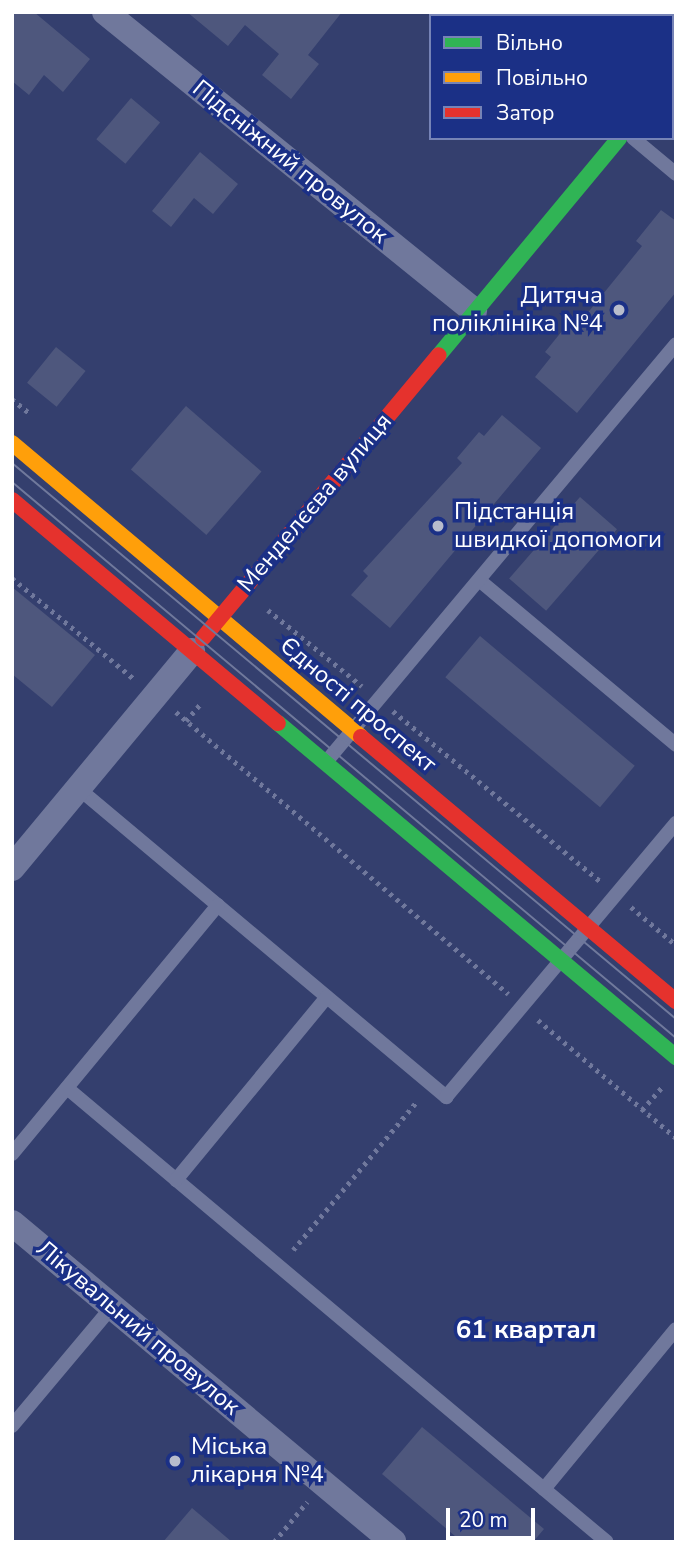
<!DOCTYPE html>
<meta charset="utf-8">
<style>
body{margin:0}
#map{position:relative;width:688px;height:1554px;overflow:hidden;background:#343f6e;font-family:"Nunito Sans",sans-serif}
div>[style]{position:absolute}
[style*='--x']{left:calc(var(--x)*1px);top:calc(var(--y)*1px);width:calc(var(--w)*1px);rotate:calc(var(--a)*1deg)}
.building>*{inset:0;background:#4e577d;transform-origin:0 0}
.path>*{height:4.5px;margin-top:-2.25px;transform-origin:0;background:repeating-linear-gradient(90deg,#70789c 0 3.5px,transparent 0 8.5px)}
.lane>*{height:14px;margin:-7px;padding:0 7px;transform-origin:7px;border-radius:7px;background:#70789c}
.street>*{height:26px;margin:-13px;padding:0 13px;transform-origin:13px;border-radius:13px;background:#70789c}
.fast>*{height:16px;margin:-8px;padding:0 8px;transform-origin:8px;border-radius:8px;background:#30b455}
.slow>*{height:16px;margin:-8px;padding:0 8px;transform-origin:8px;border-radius:8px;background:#ff9f0a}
.jam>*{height:16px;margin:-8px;padding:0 8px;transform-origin:8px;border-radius:8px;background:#e5322d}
.tram>*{height:2px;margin:-1px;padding:0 1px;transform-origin:1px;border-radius:1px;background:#70799c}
.dots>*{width:19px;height:19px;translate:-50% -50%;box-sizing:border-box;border:4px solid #1b3086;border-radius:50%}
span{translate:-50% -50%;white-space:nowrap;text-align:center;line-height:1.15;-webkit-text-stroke:7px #1b3086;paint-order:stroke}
.street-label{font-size:24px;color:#fff}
.poi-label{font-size:24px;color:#fff}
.right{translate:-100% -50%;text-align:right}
.left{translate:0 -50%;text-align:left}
.neighbourhood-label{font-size:26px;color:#fff;font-weight:700}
.frame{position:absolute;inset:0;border:14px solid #fff;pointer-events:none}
.legend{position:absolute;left:429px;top:14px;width:245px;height:126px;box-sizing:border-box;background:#1b3086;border:2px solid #7683b6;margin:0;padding:9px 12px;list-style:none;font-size:21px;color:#fff}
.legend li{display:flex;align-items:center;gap:14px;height:35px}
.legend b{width:35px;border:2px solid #7683b6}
.scale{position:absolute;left:446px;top:1508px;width:89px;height:32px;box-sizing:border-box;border:4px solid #fff;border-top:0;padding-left:9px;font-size:21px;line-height:24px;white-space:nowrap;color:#fff;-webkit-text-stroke:5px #1b3086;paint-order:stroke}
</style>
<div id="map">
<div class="building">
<i style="clip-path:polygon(12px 12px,34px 12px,90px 59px,63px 92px,44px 75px,29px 95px,12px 81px)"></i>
<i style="clip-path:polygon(187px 12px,342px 12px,308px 55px,319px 64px,291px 99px,262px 75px,279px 54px,245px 25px,228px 46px)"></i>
<i style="left:131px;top:98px;width:38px;height:54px;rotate:40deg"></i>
<i style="clip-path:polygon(200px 152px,238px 184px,213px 214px,194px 198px,171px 227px,152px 211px)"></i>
<i style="clip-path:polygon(661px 210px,676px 221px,676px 292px,577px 413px,535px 377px,551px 357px,545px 352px,571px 320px,577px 326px,642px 246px,636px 241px)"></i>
<i style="left:56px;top:347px;width:38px;height:46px;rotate:39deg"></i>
<i style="left:186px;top:406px;width:100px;height:84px;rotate:41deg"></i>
<i style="clip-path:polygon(502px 415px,541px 448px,390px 628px,351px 595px,368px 576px,363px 571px,462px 463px,457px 458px,479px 432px,484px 436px)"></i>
<i style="left:580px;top:497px;width:49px;height:108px;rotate:41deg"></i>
<i style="clip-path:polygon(12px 587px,95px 655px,52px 707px,12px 674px)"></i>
<i style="left:480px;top:636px;width:202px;height:54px;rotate:40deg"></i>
<i style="clip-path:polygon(422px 1427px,544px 1529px,533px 1542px,462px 1542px,382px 1474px)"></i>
<i style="clip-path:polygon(192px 1508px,232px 1542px,163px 1542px)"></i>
</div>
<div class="path">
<i style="--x:12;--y:399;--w:22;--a:39"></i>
<i style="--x:12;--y:578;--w:157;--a:39.6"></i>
<i style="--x:268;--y:610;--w:121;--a:39"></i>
<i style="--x:393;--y:711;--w:268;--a:39.4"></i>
<i style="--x:176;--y:712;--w:436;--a:40.3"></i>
<i style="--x:186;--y:721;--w:25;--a:-50"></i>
<i style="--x:631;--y:907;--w:59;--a:40.2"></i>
<i style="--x:538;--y:1020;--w:182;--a:40.5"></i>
<i style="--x:642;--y:1110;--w:30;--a:-49"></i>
<i style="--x:293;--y:1250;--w:194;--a:-50.2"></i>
<i style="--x:274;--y:1542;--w:52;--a:-50.5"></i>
</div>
<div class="lane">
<i style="--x:633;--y:138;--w:56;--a:39.9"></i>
<i style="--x:479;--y:580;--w:257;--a:39.9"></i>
<i style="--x:326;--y:762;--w:545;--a:-50.06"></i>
<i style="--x:78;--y:788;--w:481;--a:40"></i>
<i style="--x:446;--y:1097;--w:358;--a:-50"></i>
<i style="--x:67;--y:1088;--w:705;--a:40.06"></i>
<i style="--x:12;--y:1154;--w:323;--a:-50.4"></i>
<i style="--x:176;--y:1180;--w:237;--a:-50.5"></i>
<i style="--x:12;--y:1426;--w:155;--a:-50"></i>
<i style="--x:544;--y:1489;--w:207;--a:-50.5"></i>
</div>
<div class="street">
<i style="--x:105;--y:12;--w:475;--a:39"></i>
<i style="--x:672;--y:74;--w:6;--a:-51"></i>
<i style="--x:12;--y:868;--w:282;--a:-50.3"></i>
<i style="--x:12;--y:1223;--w:497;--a:39.9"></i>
</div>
<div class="fast">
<i style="--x:439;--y:355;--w:282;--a:-50.3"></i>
<i style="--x:278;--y:723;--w:520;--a:40"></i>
</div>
<div class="slow">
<i style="--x:12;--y:443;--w:456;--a:40.1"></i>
</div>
<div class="jam">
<i style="--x:12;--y:500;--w:347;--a:40"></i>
<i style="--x:203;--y:638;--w:368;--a:-50.2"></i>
<i style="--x:361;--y:737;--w:411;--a:40"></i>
</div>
<div class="tram">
<i style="--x:12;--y:463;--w:866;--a:39.94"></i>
<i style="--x:12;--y:482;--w:866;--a:39.94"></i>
</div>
<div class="dots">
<i style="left:619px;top:310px;background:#b8bccc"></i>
<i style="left:438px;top:526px;background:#b8bccc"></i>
<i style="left:175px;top:1461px;background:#b8bccc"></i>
</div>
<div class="street-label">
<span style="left:290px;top:162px;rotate:39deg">Підсніжний провулок</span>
<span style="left:315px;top:503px;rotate:-50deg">Менделєєва вулиця</span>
<span style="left:358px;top:705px;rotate:40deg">Єдності проспект</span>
<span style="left:138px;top:1328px;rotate:40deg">Лікувальний провулок</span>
</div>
<div class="poi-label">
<span class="right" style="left:603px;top:310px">Дитяча<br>поліклініка №4</span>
<span class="left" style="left:454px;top:526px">Підстанція<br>швидкої допомоги</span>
<span class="left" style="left:191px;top:1461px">Міська<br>лікарня №4</span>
</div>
<div class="neighbourhood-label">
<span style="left:526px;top:1330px">61 квартал</span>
</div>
<div class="frame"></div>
<ul class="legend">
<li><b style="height:9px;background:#30b455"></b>Вільно</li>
<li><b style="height:9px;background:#ff9f0a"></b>Повільно</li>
<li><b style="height:9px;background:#e5322d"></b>Затор</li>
</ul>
<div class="scale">20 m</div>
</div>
